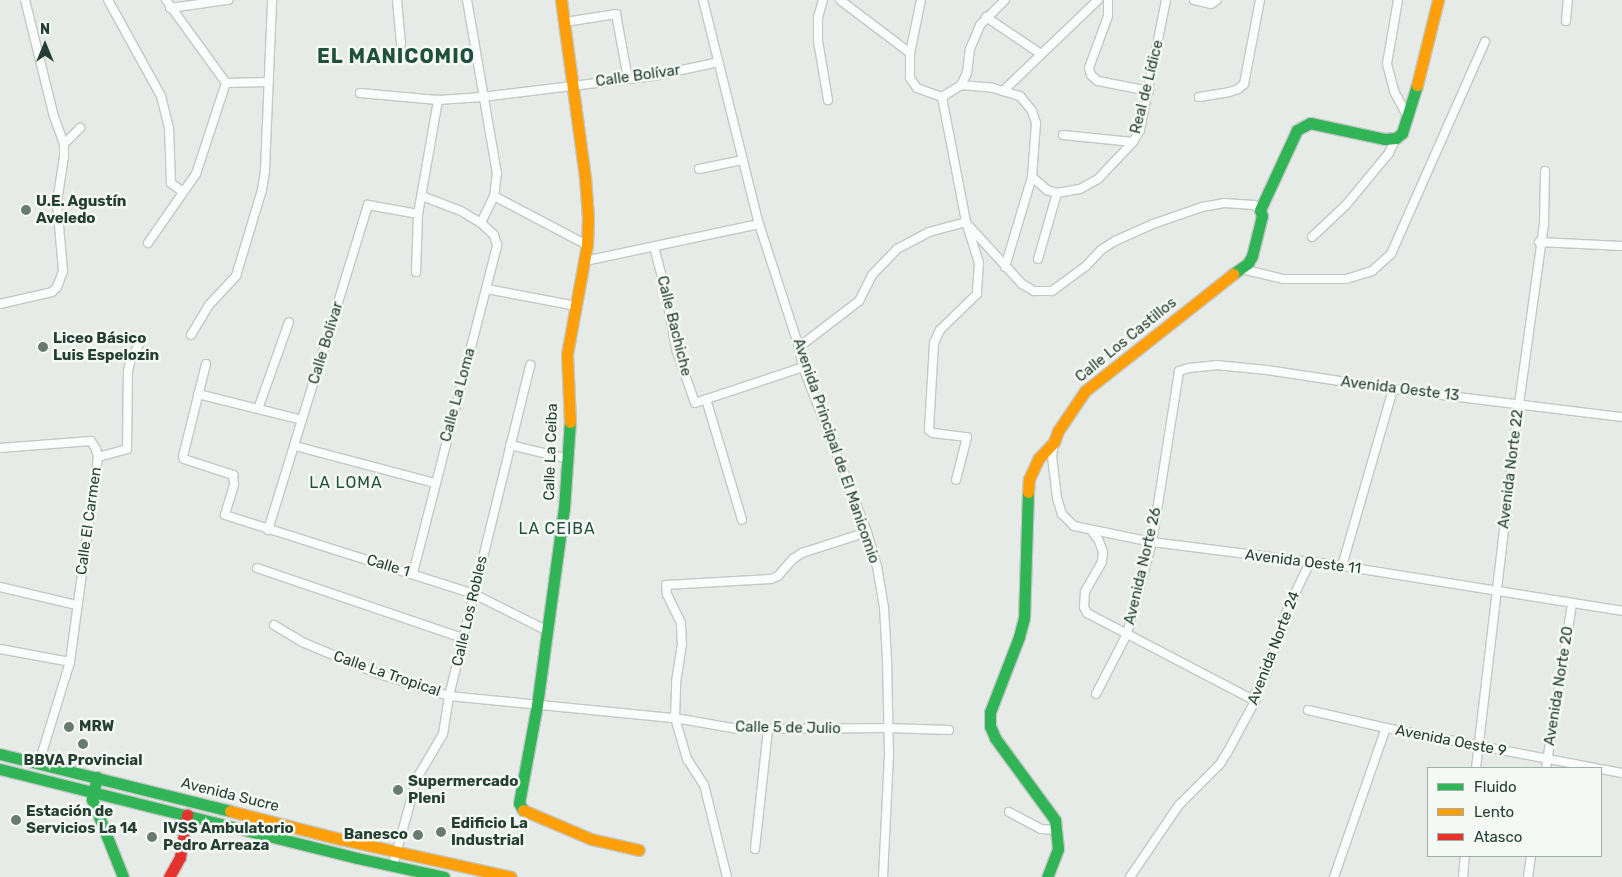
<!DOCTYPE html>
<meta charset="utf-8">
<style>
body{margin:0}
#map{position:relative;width:1622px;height:877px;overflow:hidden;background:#e6ebe8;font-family:Rubik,sans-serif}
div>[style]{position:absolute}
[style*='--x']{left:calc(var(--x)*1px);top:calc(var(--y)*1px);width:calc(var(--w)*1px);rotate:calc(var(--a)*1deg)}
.roads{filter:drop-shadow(1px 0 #c3c8c5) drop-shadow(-1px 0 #c3c8c5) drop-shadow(0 1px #c3c8c5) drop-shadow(0 -1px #c3c8c5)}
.street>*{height:8px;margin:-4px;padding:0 4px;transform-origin:4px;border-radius:4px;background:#fbfcfc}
.fast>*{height:11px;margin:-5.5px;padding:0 5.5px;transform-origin:5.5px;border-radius:5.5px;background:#30b455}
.slow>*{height:11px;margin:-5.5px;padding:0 5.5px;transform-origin:5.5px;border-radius:5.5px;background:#ff9f0a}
.jam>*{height:11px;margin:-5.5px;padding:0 5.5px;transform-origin:5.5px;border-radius:5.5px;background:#e5322d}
.dots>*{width:14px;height:14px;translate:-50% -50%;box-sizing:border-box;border:2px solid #f5f9f6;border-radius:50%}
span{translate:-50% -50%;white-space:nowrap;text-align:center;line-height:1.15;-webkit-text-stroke:5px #f5f9f6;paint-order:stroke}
.street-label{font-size:15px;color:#243e33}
.poi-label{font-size:15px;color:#243e33;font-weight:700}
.left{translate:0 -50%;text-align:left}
.right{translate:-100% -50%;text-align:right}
.neighbourhood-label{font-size:16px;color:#214f3e;letter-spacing:1px}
.district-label{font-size:20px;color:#214f3e;font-weight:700;letter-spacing:1px}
.legend{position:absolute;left:1427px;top:767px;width:175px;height:90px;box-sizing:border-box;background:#f5f9f6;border:1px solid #a1aea8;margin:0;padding:6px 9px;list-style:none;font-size:15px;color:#243e33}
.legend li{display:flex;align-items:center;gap:10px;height:25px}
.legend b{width:25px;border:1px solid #a1aea8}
.north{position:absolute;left:20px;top:20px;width:50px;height:50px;-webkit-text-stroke:4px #f5f9f6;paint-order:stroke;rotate:0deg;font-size:14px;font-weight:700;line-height:20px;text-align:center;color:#243e33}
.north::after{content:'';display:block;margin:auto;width:18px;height:22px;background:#243e33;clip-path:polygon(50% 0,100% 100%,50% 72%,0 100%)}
</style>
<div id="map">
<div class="roads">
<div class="street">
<i style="--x:108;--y:0;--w:110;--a:61.1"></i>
<i style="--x:161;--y:96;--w:32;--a:76"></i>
<i style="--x:169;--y:127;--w:56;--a:88"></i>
<i style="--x:171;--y:183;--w:15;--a:37"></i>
<i style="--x:166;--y:0;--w:102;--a:54.1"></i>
<i style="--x:226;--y:83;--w:42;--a:-1.4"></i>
<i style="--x:397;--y:0;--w:44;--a:84.8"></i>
<i style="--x:467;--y:0;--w:176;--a:80.2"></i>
<i style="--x:497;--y:173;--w:23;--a:97"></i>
<i style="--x:494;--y:196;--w:30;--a:116"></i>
<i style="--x:703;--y:0;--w:231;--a:76"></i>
<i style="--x:759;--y:224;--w:129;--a:72"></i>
<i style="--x:799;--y:347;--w:20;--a:79"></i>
<i style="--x:803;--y:367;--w:177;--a:68.8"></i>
<i style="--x:867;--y:532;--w:35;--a:74"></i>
<i style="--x:877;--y:566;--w:43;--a:80.5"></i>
<i style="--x:884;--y:608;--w:51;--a:86.6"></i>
<i style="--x:887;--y:659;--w:96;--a:88.8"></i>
<i style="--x:889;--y:755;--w:122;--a:92.8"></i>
<i style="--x:823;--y:0;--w:18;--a:106"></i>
<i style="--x:818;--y:17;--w:24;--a:90"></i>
<i style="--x:818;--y:41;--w:60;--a:80.4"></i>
<i style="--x:840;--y:0;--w:88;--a:37.1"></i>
<i style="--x:921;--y:0;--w:54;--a:101.7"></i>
<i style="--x:910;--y:53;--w:25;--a:90"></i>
<i style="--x:910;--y:78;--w:12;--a:55"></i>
<i style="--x:917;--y:88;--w:27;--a:20"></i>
<i style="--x:1108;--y:0;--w:16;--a:90"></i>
<i style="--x:1108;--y:16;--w:55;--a:110.1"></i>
<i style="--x:1089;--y:68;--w:7;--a:74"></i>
<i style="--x:1091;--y:75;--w:9;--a:41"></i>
<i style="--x:1098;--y:81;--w:52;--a:11.1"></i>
<i style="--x:1194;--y:0;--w:17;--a:13"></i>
<i style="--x:1211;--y:4;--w:7;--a:-34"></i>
<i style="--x:1398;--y:0;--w:65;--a:99.8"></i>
<i style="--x:1387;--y:64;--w:30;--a:75"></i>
<i style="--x:1395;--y:93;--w:26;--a:62"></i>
<i style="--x:170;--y:8;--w:59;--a:-7.9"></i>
<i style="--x:986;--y:17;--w:66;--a:33.9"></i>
<i style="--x:1566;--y:21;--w:21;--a:-85"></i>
<i style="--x:565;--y:22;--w:52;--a:-8.9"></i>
<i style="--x:616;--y:14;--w:66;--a:79.5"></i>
<i style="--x:961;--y:85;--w:32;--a:5"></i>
<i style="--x:993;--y:88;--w:28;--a:17"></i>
<i style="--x:1020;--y:96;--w:19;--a:51"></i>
<i style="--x:1032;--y:111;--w:13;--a:72"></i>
<i style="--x:1036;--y:123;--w:54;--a:94.2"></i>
<i style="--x:1032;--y:177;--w:20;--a:41"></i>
<i style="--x:1047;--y:190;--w:10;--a:17"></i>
<i style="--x:1057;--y:193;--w:23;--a:-10"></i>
<i style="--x:1080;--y:189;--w:21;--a:-29"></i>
<i style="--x:1098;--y:179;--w:51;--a:-46.6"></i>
<i style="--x:1133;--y:142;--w:14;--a:-60"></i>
<i style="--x:1140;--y:130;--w:133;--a:-78.7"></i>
<i style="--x:961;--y:85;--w:13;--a:-63"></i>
<i style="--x:967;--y:73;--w:24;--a:-83"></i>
<i style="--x:970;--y:49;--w:26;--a:-67"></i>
<i style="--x:980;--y:25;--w:35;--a:-45"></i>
<i style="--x:1003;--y:91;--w:132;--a:-43.8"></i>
<i style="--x:360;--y:93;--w:78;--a:5.1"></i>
<i style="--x:438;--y:100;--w:44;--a:-3.9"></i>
<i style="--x:482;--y:97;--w:173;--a:-7"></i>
<i style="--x:654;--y:76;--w:66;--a:-12.2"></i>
<i style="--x:942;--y:97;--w:127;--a:79.1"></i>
<i style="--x:966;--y:222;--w:43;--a:72.4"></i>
<i style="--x:979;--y:263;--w:31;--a:94"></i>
<i style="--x:977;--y:294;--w:52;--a:135.8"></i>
<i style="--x:940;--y:330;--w:14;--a:115"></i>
<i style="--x:934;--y:343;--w:87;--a:93.3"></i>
<i style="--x:929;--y:430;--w:5;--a:37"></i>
<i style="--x:933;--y:433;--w:34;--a:7"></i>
<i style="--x:967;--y:437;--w:44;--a:104.3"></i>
<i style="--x:942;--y:97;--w:22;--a:-32"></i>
<i style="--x:1199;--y:97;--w:30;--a:-9"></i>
<i style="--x:1229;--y:92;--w:9;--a:-18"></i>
<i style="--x:1238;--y:89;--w:8;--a:-40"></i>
<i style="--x:1244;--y:84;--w:86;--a:-79.2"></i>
<i style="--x:1063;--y:135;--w:70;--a:5.7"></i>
<i style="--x:64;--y:144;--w:23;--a:-45"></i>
<i style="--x:699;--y:169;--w:45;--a:-11.6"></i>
<i style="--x:494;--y:196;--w:105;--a:27.8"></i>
<i style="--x:968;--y:225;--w:80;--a:47.5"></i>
<i style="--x:1022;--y:284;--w:14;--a:30"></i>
<i style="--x:1034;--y:291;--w:18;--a:0"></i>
<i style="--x:1052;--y:291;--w:42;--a:-36.3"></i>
<i style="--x:1086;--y:266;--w:22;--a:-47"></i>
<i style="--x:1101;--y:250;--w:17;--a:-33"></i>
<i style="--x:1115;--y:241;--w:42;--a:-24.1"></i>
<i style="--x:1153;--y:224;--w:52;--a:-19.1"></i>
<i style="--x:1202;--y:207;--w:22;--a:-10"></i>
<i style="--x:1224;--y:203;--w:30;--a:4"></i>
<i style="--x:1254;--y:205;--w:8;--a:40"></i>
<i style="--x:1312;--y:237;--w:47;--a:-43.3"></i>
<i style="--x:1346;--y:205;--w:67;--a:-50.4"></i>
<i style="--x:1389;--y:153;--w:17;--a:-65"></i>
<i style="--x:1539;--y:242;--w:83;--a:2.8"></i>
<i style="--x:148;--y:243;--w:84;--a:-55.2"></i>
<i style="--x:196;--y:174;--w:96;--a:-71.8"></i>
<i style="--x:654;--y:247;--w:38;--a:75"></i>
<i style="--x:664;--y:284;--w:66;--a:79.5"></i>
<i style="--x:676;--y:349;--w:57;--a:70.6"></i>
<i style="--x:695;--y:403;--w:114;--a:-18.4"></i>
<i style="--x:1038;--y:259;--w:69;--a:-73.9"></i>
<i style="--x:585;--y:261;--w:178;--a:-12"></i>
<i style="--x:1005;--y:267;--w:94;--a:-73.3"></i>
<i style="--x:1242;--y:269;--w:42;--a:13.7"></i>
<i style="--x:1283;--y:279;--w:63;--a:0"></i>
<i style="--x:1346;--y:279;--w:27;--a:-17"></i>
<i style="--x:1372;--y:271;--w:25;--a:-42"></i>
<i style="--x:1391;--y:254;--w:232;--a:-66.1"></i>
<i style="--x:416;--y:272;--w:58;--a:-88"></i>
<i style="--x:418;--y:214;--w:116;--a:-80"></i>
<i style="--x:487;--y:289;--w:91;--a:10.8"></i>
<i style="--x:0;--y:304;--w:53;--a:-13"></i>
<i style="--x:52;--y:292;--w:7;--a:-45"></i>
<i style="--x:57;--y:287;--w:17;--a:-69"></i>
<i style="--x:63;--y:271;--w:69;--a:-95"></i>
<i style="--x:57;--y:202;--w:46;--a:-81.2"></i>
<i style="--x:64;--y:157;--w:13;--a:-90"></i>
<i style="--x:64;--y:144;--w:29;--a:-110"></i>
<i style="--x:54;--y:117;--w:121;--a:-103.9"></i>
<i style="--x:191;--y:335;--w:35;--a:-59"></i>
<i style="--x:209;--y:305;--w:40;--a:-47"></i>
<i style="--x:236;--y:276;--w:90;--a:-73.2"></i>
<i style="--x:262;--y:190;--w:20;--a:-81"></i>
<i style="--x:265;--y:170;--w:170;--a:-87.6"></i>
<i style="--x:799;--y:347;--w:76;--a:-37.5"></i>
<i style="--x:859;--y:301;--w:29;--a:-63"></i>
<i style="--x:872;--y:275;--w:36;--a:-46"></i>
<i style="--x:897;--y:249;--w:36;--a:-28"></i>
<i style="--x:929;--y:232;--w:38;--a:-15"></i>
<i style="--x:206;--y:364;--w:95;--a:104"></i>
<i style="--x:183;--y:456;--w:3;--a:72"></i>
<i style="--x:184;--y:459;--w:52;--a:18.1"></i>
<i style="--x:233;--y:475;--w:10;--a:84"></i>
<i style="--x:234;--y:485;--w:31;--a:107"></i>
<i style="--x:225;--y:515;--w:261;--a:17.6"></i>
<i style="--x:474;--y:594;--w:80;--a:26.6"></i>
<i style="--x:198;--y:394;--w:107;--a:14"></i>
<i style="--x:706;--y:399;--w:126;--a:73.4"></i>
<i style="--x:258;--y:409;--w:92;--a:-70.4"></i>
<i style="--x:1054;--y:442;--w:14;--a:98"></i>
<i style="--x:1052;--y:456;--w:42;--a:83.2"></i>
<i style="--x:1057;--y:498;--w:17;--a:73"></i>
<i style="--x:1062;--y:514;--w:17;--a:45"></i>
<i style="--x:1074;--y:526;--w:80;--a:11.6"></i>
<i style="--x:1152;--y:542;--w:192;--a:7.2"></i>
<i style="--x:1342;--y:566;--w:284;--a:9.1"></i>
<i style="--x:510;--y:445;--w:61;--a:13.3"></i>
<i style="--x:295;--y:446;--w:145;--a:14.8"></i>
<i style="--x:0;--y:448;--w:91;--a:-4.4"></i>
<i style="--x:91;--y:441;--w:9;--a:58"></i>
<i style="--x:96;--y:449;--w:8;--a:76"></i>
<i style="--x:98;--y:457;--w:207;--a:97.8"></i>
<i style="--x:70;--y:662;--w:106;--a:107.1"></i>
<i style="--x:98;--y:457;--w:30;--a:-15"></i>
<i style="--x:127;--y:449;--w:78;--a:-89.3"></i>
<i style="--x:128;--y:371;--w:9;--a:-77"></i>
<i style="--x:130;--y:362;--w:22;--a:-63"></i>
<i style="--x:268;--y:530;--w:340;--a:-72.9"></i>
<i style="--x:368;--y:205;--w:51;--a:10.2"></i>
<i style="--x:1092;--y:531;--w:12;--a:55"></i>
<i style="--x:1099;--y:541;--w:12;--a:70"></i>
<i style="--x:1103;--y:552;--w:10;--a:96"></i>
<i style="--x:1102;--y:562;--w:34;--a:120"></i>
<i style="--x:1085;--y:592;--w:15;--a:94"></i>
<i style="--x:1084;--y:607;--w:7;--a:63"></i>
<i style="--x:1087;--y:613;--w:190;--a:27.6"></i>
<i style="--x:1342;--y:566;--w:184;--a:-73.9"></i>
<i style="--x:257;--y:568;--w:218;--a:18.8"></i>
<i style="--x:413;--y:573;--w:339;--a:-75.6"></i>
<i style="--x:497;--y:245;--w:10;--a:-107"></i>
<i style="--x:494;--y:235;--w:18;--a:-137"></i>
<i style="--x:481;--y:223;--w:23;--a:-149"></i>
<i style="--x:461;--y:211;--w:42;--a:-159"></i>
<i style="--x:0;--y:587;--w:79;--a:13.2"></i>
<i style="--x:274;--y:625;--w:33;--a:31"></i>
<i style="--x:302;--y:642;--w:80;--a:22.7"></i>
<i style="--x:376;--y:673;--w:77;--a:17.5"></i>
<i style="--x:449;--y:696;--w:227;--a:5.6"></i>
<i style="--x:675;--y:718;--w:64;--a:9.9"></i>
<i style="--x:738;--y:729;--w:150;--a:-0.4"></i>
<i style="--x:888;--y:728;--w:61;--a:1.9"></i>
<i style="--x:0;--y:649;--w:71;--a:10.5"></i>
<i style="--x:1096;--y:694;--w:68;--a:-62.7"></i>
<i style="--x:1127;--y:634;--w:95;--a:-74.8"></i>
<i style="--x:1152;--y:542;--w:173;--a:-81"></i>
<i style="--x:1179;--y:371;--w:10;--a:-17"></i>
<i style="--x:1189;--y:368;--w:27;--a:-6"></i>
<i style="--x:1216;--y:365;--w:51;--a:5.6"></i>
<i style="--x:1267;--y:370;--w:127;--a:8.6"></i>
<i style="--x:1393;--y:389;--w:231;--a:7"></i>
<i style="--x:1308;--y:710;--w:80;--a:13"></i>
<i style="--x:1386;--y:728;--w:214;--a:10.8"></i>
<i style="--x:1476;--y:768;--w:367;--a:-83.3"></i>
<i style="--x:1519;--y:404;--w:182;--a:-82.1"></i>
<i style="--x:1544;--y:224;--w:53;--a:-88.9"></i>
<i style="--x:1546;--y:768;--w:167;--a:-81"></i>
<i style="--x:1601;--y:769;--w:21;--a:11"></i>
<i style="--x:1009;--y:812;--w:36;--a:28"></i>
<i style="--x:1041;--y:829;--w:17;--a:3"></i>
<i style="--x:755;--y:849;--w:121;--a:-83.8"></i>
<i style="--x:393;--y:865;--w:90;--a:-74.6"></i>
<i style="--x:417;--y:778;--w:51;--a:-59.4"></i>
<i style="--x:443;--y:734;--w:38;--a:-81"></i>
<i style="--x:449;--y:696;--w:341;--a:-76.2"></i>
<i style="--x:727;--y:877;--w:95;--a:-104"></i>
<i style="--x:704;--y:785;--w:31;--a:-123"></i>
<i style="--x:687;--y:759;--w:43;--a:-106.3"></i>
<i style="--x:675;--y:718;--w:36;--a:-88"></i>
<i style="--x:676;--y:682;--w:37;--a:-81"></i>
<i style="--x:682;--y:645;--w:22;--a:-93"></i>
<i style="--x:681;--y:623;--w:32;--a:-116"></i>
<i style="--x:667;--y:594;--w:9;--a:-96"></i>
<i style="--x:666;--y:585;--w:105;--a:-3.3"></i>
<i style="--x:771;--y:579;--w:8;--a:-23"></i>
<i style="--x:778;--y:576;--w:23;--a:-49"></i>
<i style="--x:793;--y:559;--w:11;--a:-34"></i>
<i style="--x:802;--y:553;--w:68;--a:-17.9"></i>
<i style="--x:1130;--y:877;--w:87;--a:-55.8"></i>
<i style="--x:1179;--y:805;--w:58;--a:-45"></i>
<i style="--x:1220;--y:764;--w:13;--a:-58"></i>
<i style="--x:1227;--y:753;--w:59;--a:-61.7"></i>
<i style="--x:1255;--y:701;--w:7;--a:-90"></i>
<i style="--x:1255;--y:694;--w:23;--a:-61"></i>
<i style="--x:1266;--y:674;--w:70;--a:-71.6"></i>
<i style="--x:1288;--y:608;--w:51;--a:-64.4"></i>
<i style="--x:1334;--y:877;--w:158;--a:-70.8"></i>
<i style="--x:1463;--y:877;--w:21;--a:-85"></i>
<i style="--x:1528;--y:877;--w:21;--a:-82"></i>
</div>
<div class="fast">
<i style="--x:1233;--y:274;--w:19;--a:-36"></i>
<i style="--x:1248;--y:263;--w:8;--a:-60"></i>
<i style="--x:1252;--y:256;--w:41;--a:-76"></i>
<i style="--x:1262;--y:216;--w:6;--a:-108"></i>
<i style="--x:1260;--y:210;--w:88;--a:-65.2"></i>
<i style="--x:1297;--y:130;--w:15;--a:-28"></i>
<i style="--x:1310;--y:123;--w:77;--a:12"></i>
<i style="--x:1385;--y:139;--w:11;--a:-5"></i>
<i style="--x:1396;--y:138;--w:8;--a:-40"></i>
<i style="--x:1402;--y:133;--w:50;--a:-72.6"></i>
<i style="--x:1028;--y:492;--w:126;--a:91.8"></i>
<i style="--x:1024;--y:618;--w:20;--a:105"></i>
<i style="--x:1019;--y:637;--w:80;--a:111.1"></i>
<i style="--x:990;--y:712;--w:14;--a:90"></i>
<i style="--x:990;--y:726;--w:13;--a:67"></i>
<i style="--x:995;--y:738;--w:102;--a:53.8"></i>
<i style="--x:1055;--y:820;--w:29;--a:84"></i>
<i style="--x:1058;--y:849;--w:30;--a:111"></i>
<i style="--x:0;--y:754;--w:237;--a:13.9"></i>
<i style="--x:0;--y:769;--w:368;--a:14"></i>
<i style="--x:357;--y:858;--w:89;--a:12.3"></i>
<i style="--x:97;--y:777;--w:23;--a:103"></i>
<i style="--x:92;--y:799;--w:84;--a:68.3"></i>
<i style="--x:523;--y:810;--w:8;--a:-120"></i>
<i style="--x:519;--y:803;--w:100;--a:-79.6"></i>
<i style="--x:537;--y:705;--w:198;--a:-82.2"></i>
<i style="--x:564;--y:509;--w:87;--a:-86.1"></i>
</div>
<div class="slow">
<i style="--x:561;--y:0;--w:179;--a:82.3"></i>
<i style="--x:585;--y:177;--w:41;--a:85.8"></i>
<i style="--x:588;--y:218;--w:27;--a:92"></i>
<i style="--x:587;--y:245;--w:111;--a:100.4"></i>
<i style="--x:567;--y:354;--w:68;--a:87.5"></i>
<i style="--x:1417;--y:85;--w:88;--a:-76.1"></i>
<i style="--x:1028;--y:492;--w:13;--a:-86"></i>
<i style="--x:1029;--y:479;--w:23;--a:-65"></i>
<i style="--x:1039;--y:458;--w:22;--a:-47"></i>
<i style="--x:1054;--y:442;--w:12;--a:-70"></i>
<i style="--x:1058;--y:431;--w:48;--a:-56"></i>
<i style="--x:1085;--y:391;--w:189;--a:-38.3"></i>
<i style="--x:523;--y:810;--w:74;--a:23.1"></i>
<i style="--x:591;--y:839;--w:49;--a:12.9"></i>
<i style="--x:230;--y:811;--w:114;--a:14.3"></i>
<i style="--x:340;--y:839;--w:175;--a:12.5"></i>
</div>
<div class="jam">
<i style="--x:169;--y:877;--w:23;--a:-61"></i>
<i style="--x:180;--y:857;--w:43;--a:-80.5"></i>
</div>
</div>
<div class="dots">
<i style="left:26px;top:210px;background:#687b72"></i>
<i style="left:43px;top:347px;background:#687b72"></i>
<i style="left:69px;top:727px;background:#687b72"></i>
<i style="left:83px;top:744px;background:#687b72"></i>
<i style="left:398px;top:790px;background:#687b72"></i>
<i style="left:16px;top:820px;background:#687b72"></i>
<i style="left:441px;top:832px;background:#687b72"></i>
<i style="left:418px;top:835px;background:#687b72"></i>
<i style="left:152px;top:837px;background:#687b72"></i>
</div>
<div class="street-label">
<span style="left:638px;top:76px;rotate:-8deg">Calle Bolívar</span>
<span style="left:1147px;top:87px;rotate:-76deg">Real de Lídice</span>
<span style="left:674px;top:326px;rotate:76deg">Calle Bachiche</span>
<span style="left:1126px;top:340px;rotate:-39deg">Calle Los Castillos</span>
<span style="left:326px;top:343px;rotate:-73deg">Calle Bolívar</span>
<span style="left:1400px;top:389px;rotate:7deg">Avenida Oeste 13</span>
<span style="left:458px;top:395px;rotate:-75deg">Calle La Loma</span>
<span style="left:836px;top:451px;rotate:71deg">Avenida Principal de El Manicomio</span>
<span style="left:551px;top:452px;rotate:-88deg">Calle La Ceiba</span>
<span style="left:1511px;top:469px;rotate:-83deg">Avenida Norte 22</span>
<span style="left:89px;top:521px;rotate:-82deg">Calle El Carmen</span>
<span style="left:1303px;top:562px;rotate:7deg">Avenida Oeste 11</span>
<span style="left:388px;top:566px;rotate:17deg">Calle 1</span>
<span style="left:1143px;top:566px;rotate:-77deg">Avenida Norte 26</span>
<span style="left:470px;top:611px;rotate:-77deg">Calle Los Robles</span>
<span style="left:1274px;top:648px;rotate:-69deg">Avenida Norte 24</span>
<span style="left:387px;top:674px;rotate:19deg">Calle La Tropical</span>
<span style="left:1559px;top:686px;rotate:-81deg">Avenida Norte 20</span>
<span style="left:788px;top:728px;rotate:1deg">Calle 5 de Julio</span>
<span style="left:1451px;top:741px;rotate:11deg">Avenida Oeste 9</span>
<span style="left:230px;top:795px;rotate:14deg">Avenida Sucre</span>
</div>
<div class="poi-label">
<span class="left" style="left:36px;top:210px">U.E. Agustín<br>Aveledo</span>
<span class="left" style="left:53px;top:347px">Liceo Básico<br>Luis Espelozin</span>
<span class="left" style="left:79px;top:727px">MRW</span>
<span style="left:83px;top:761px">BBVA Provincial</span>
<span class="left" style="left:408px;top:790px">Supermercado<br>Pleni</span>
<span class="left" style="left:26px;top:820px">Estación de<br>Servicios La 14</span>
<span class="left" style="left:451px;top:832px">Edificio La<br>Industrial</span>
<span class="left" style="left:163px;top:837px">IVSS Ambulatorio<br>Pedro Arreaza</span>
<span class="right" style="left:408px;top:835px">Banesco</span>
</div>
<div class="neighbourhood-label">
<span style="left:346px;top:483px">LA LOMA</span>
<span style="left:557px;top:529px">LA CEIBA</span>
</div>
<div class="district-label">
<span style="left:396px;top:56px">EL MANICOMIO</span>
</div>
<ul class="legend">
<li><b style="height:6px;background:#30b455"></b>Fluido</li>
<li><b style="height:6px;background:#ff9f0a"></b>Lento</li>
<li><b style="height:6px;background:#e5322d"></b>Atasco</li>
</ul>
<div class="north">N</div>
</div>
